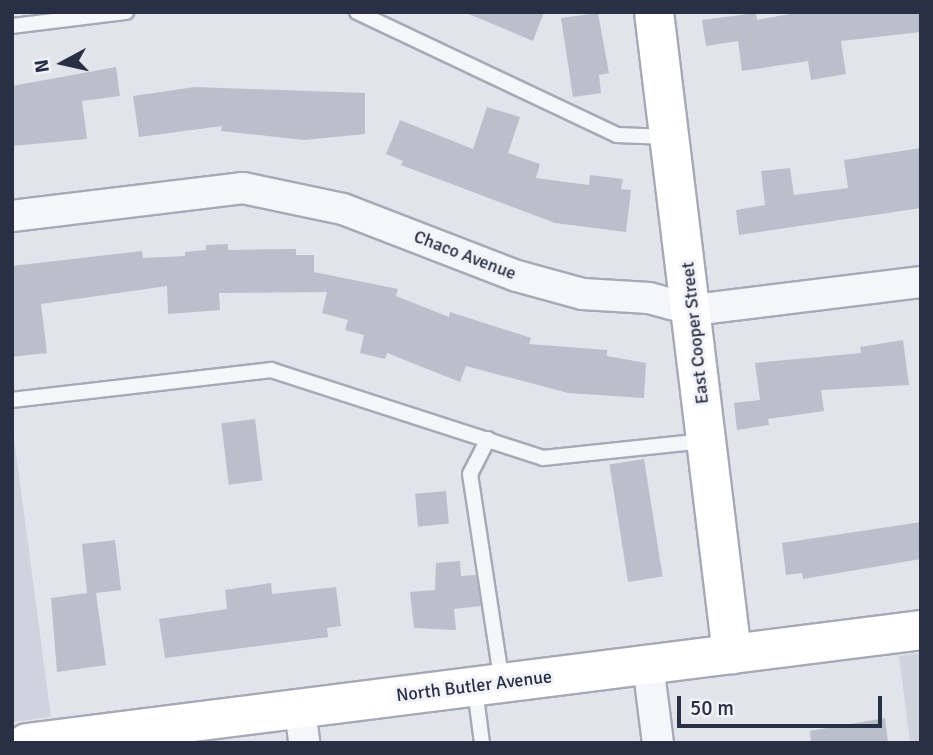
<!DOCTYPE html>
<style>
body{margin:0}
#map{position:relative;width:933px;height:755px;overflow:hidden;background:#e2e4eb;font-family:Signika,sans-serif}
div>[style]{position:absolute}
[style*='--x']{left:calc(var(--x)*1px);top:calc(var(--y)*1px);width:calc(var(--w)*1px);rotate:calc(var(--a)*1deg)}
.built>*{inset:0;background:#cfd3dd}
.building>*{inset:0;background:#bbbfcb;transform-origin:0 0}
.roads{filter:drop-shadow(2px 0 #a7aab6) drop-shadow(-2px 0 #a7aab6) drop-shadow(0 2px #a7aab6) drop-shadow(0 -2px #a7aab6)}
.lane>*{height:14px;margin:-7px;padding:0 7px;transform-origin:7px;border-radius:7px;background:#f5f6f9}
.street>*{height:30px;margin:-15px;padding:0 15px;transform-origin:15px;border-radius:15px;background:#f5f6f9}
.secondary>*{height:38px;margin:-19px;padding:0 19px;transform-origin:19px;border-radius:19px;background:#fff}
span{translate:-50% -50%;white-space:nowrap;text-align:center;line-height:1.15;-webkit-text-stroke:6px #f2f3f8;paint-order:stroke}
.street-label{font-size:18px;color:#292f44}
.frame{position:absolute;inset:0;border:14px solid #292f44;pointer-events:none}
.north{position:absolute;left:28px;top:28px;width:70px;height:70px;-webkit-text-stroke:5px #f2f3f8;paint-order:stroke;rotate:262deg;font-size:19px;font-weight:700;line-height:28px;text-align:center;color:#292f44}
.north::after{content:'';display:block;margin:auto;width:24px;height:32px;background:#292f44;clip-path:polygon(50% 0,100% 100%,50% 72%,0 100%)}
.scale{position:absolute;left:677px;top:696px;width:205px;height:32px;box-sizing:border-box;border:4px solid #292f44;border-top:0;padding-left:9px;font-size:21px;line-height:24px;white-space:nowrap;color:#292f44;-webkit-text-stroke:5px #f2f3f8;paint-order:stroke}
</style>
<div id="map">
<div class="built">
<i style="clip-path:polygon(12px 423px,51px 717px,12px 722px)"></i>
<i style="clip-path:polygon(921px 653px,921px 743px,910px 743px,899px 656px)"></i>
</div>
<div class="building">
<i style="clip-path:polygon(464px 12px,544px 12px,533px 41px)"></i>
<i style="clip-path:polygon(801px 12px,921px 12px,921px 32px,841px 41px,846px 74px,811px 80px,808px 61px,742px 71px,738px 41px,706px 46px,702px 20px,756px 13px,757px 20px)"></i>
<i style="clip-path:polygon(598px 13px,609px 73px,599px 75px,601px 93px,573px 97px,561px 18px)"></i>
<i style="clip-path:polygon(116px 67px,120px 96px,82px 101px,87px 139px,12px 146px,12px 86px)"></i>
<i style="clip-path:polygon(195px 87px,365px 93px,365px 134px,304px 140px,221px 131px,222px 126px,139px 137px,133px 96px)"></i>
<i style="clip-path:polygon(487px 107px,520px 117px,508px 153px,540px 164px,536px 178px,589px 185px,590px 175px,623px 179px,621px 189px,631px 190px,626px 232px,555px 223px,401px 165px,403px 161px,386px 154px,400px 120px,473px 149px)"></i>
<i style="clip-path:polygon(921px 148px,921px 208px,739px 235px,736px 210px,765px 205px,761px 171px,790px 168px,794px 195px,848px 188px,844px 160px)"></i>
<i style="clip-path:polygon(228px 244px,228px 250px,296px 249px,296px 255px,314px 255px,314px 272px,398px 289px,396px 296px,449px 317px,450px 312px,531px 338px,529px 344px,607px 350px,607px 356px,646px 363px,644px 398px,568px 393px,466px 366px,460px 382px,387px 353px,385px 359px,360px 353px,364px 335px,345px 330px,348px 320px,322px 313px,327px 292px,219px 293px,220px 310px,168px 314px,167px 286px,41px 304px,47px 353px,12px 357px,12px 266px,142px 251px,143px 258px,185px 256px,185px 252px,206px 250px,206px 245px)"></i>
<i style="clip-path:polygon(903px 340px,909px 385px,821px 390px,824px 411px,768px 419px,769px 425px,737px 430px,734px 403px,760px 400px,755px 363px,861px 353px,860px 347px)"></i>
<i style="left:255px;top:419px;width:62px;height:34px;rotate:83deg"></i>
<i style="left:644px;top:459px;width:119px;height:35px;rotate:81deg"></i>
<i style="left:446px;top:491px;width:33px;height:31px;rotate:85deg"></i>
<i style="clip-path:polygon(921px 522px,921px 559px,803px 579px,802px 573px,786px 575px,782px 543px)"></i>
<i style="clip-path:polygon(115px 540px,121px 590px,96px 593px,106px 665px,57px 672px,51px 598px,87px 593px,82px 544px)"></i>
<i style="clip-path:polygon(460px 561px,461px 576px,476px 575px,481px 606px,454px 609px,456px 630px,414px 628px,410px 592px,435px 590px,436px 563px)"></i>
<i style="clip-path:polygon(271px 583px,272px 594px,336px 587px,341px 626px,327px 628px,328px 637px,165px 658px,159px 619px,227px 609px,225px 590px)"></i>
<i style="clip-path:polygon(885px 718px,888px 743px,811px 743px,810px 731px)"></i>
</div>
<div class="roads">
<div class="lane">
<i style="--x:357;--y:12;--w:288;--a:25.3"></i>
<i style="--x:617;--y:135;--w:50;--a:2.3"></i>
<i style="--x:12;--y:26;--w:115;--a:-7"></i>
<i style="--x:12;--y:400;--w:261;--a:-6.6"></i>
<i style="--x:271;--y:370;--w:286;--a:17.9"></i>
<i style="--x:543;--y:458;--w:162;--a:-6"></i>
<i style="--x:488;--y:439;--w:39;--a:117"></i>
<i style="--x:470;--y:474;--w:210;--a:81.3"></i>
<i style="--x:475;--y:689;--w:54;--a:82.6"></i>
</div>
<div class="street">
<i style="--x:12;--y:216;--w:233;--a:-6.9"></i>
<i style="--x:243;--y:188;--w:102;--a:11.9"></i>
<i style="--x:343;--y:209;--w:186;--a:21.1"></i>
<i style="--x:517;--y:276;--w:68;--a:15.3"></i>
<i style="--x:583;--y:294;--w:66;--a:3.5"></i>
<i style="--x:649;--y:298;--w:46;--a:15.3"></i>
<i style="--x:693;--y:310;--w:230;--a:-7"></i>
<i style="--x:648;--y:664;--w:80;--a:82.8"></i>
<i style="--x:300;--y:708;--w:35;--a:83"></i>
</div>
<div class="secondary">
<i style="--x:654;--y:12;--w:647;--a:83.07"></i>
<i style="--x:27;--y:743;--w:901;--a:-7.2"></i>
</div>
</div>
<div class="street-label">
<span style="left:465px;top:255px;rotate:21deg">Chaco Avenue</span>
<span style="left:695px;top:333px;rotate:-96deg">East Cooper Street</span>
<span style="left:474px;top:686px;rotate:-7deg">North Butler Avenue</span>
</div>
<div class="frame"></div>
<div class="north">N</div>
<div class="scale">50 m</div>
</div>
